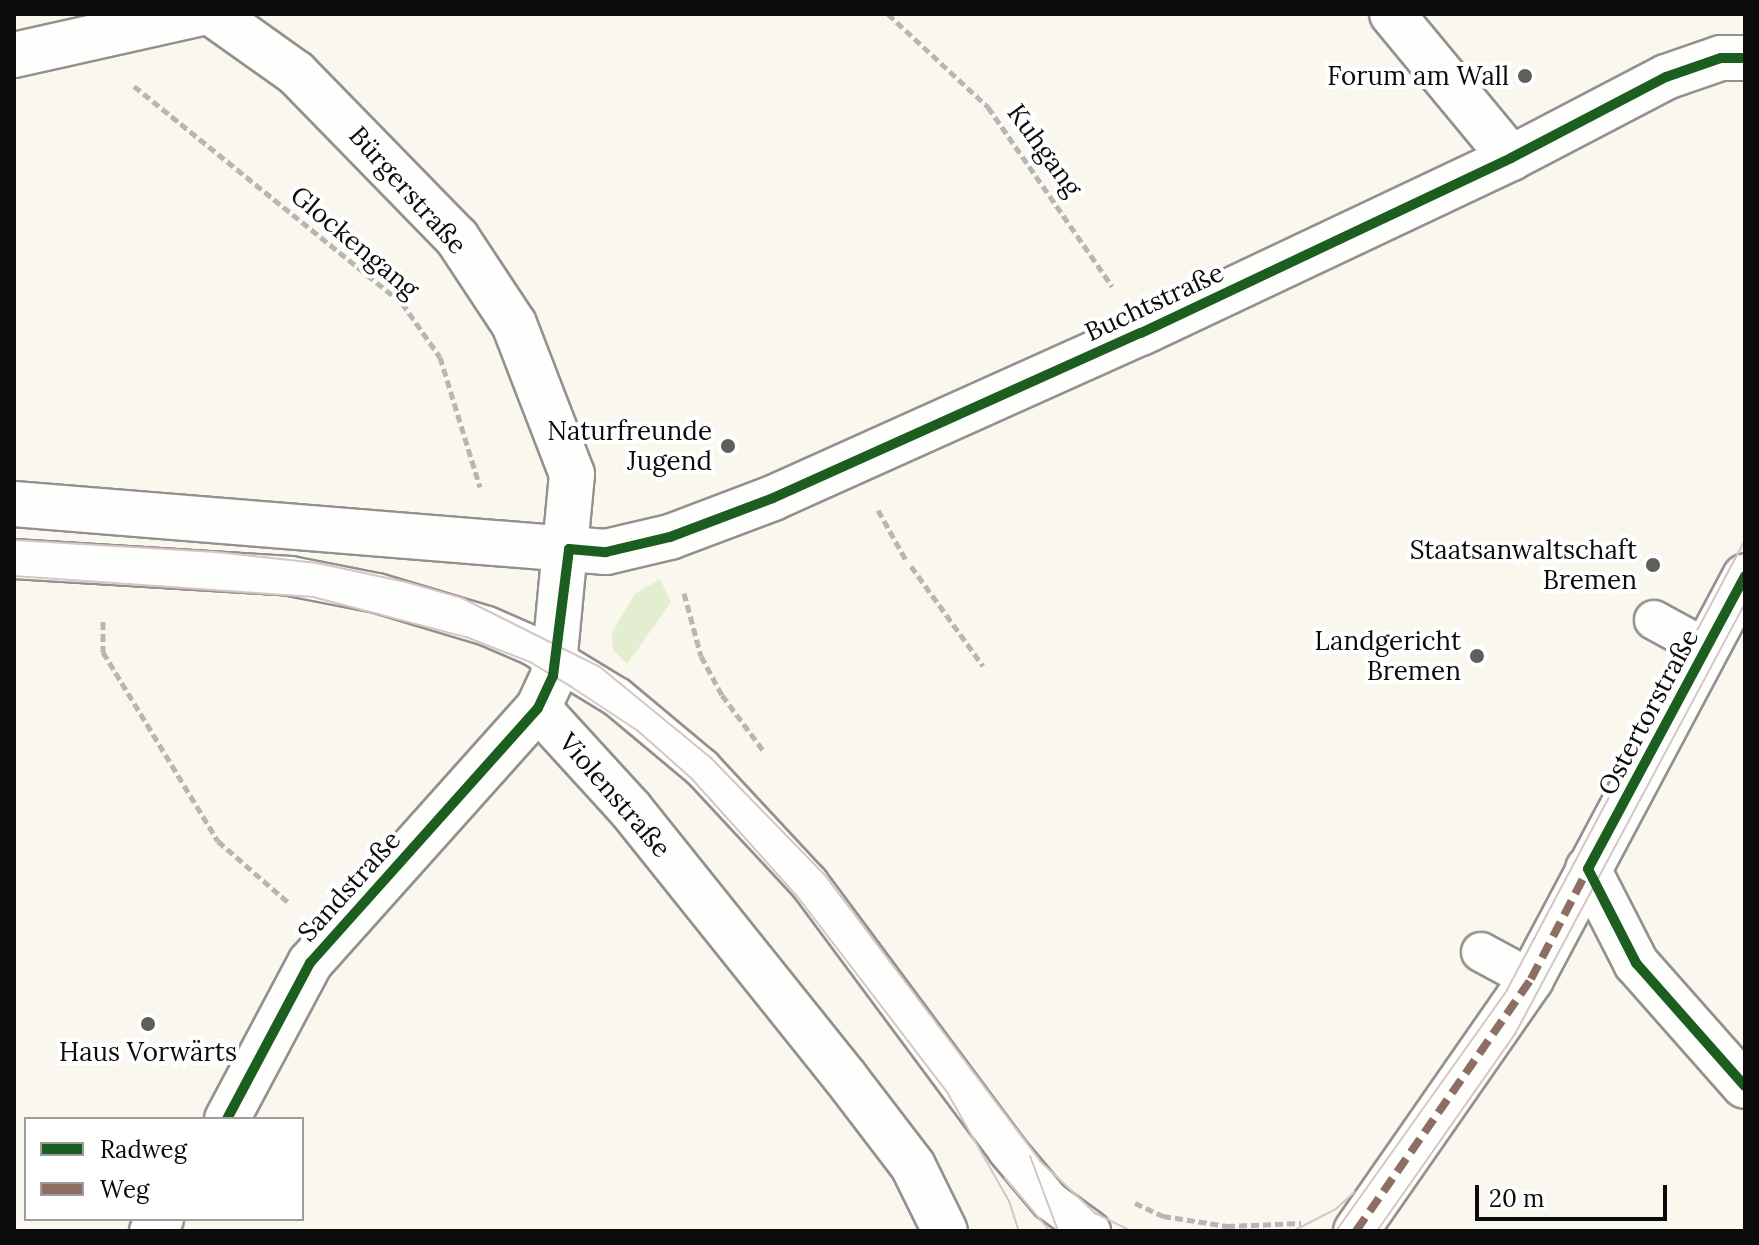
<!DOCTYPE html>
<meta charset="utf-8">
<style>
body{margin:0}
#map{position:relative;width:1759px;height:1245px;overflow:hidden;background:#faf7ef;font-family:Lora,serif}
div>[style]{position:absolute}
[style*='--x']{left:calc(var(--x)*1px);top:calc(var(--y)*1px);width:calc(var(--w)*1px);rotate:calc(var(--a)*1deg)}
.green>*{inset:0;background:#e3edd0}
.path>*{height:5px;margin-top:-2.5px;transform-origin:0;background:repeating-linear-gradient(90deg,#b7b6b5 0 8px,transparent 0 12px)}
.roads{filter:drop-shadow(2px 0 #93918e) drop-shadow(-2px 0 #93918e) drop-shadow(0 2px #93918e) drop-shadow(0 -2px #93918e)}
.lane>*{height:38px;margin:-19px;padding:0 19px;transform-origin:19px;border-radius:19px;background:#fefefd}
.street>*{height:44px;margin:-22px;padding:0 22px;transform-origin:22px;border-radius:22px;background:#fefefd}
.tram>*{height:2px;margin:-1px;padding:0 1px;transform-origin:1px;border-radius:1px;background:#d5c5c5}
.quiet>*{height:8px;margin-top:-4px;transform-origin:0;background:repeating-linear-gradient(90deg,#8d6e63 0 16px,transparent 0 24px)}
.cycleway>*{height:10px;margin:-5px;padding:0 5px;transform-origin:5px;border-radius:5px;background:#1b5e20}
.dots>*{width:22px;height:22px;translate:-50% -50%;box-sizing:border-box;border:4px solid #fff;border-radius:50%}
span{translate:-50% -50%;white-space:nowrap;text-align:center;line-height:1.15;-webkit-text-stroke:8px #fff;paint-order:stroke}
.poi-label{font-size:26px;color:#0b0b0b}
.right{translate:-100% -50%;text-align:right}
.street-label{font-size:26px;color:#0b0b0b}
.frame{position:absolute;inset:0;border:16px solid #0b0b0b;pointer-events:none}
.legend{position:absolute;left:24px;top:1117px;width:280px;height:104px;box-sizing:border-box;background:#fff;border:2px solid #9d9d9d;margin:0;padding:10px 14px;list-style:none;font-size:24px;color:#0b0b0b}
.legend li{display:flex;align-items:center;gap:16px;height:40px}
.legend b{width:40px;border:2px solid #9d9d9d}
.scale{position:absolute;left:1475px;top:1185px;width:192px;height:36px;box-sizing:border-box;border:4px solid #0b0b0b;border-top:0;padding-left:10px;font-size:24px;line-height:28px;white-space:nowrap;color:#0b0b0b;-webkit-text-stroke:6px #fff;paint-order:stroke}
</style>
<div id="map">
<div class="green">
<i style="clip-path:polygon(660px 579px,671px 602px,627px 664px,613px 650px,612px 632px,635px 594px)"></i>
</div>
<div class="path">
<i style="--x:888;--y:14;--w:137;--a:42.9"></i>
<i style="--x:988;--y:107;--w:218;--a:55.3"></i>
<i style="--x:134;--y:86;--w:345;--a:39"></i>
<i style="--x:402;--y:303;--w:66;--a:54.9"></i>
<i style="--x:440;--y:357;--w:136;--a:72.9"></i>
<i style="--x:878;--y:510;--w:57;--a:60.8"></i>
<i style="--x:911;--y:566;--w:123;--a:54.2"></i>
<i style="--x:684;--y:593;--w:65;--a:74.9"></i>
<i style="--x:701;--y:656;--w:44;--a:61.7"></i>
<i style="--x:722;--y:695;--w:72;--a:53.4"></i>
<i style="--x:103;--y:621;--w:31;--a:90"></i>
<i style="--x:103;--y:652;--w:221;--a:58.7"></i>
<i style="--x:218;--y:841;--w:96;--a:41.2"></i>
<i style="--x:1135;--y:1203;--w:31;--a:25"></i>
<i style="--x:1163;--y:1216;--w:65;--a:8.9"></i>
<i style="--x:1227;--y:1226;--w:74;--a:-2.3"></i>
</div>
<div class="roads">
<div class="lane">
<i style="--x:14;--y:559;--w:277;--a:3.5"></i>
<i style="--x:290;--y:576;--w:89;--a:11.1"></i>
<i style="--x:377;--y:593;--w:115;--a:16.7"></i>
<i style="--x:487;--y:626;--w:50;--a:23.5"></i>
<i style="--x:533;--y:646;--w:98;--a:31.3"></i>
<i style="--x:617;--y:697;--w:111;--a:39.9"></i>
<i style="--x:702;--y:768;--w:157;--a:47.1"></i>
<i style="--x:809;--y:883;--w:332;--a:53.4"></i>
<i style="--x:1007;--y:1150;--w:67;--a:49.9"></i>
<i style="--x:1050;--y:1201;--w:51;--a:36.2"></i>
<i style="--x:1654;--y:620;--w:60;--a:28.7"></i>
<i style="--x:1481;--y:952;--w:57;--a:28.4"></i>
</div>
<div class="street">
<i style="--x:213;--y:14;--w:102;--a:35.4"></i>
<i style="--x:296;--y:73;--w:231;--a:45.7"></i>
<i style="--x:457;--y:238;--w:103;--a:56.5"></i>
<i style="--x:514;--y:324;--w:161;--a:68.9"></i>
<i style="--x:572;--y:474;--w:203;--a:95.4"></i>
<i style="--x:553;--y:676;--w:35;--a:115"></i>
<i style="--x:538;--y:708;--w:342;--a:131.8"></i>
<i style="--x:310;--y:963;--w:177;--a:118"></i>
<i style="--x:1392;--y:14;--w:187;--a:50.4"></i>
<i style="--x:14;--y:55;--w:189;--a:-12.6"></i>
<i style="--x:14;--y:504;--w:594;--a:4.64"></i>
<i style="--x:606;--y:552;--w:66;--a:-13.2"></i>
<i style="--x:670;--y:537;--w:110;--a:-20.7"></i>
<i style="--x:773;--y:498;--w:403;--a:-24.2"></i>
<i style="--x:1141;--y:333;--w:409;--a:-25.3"></i>
<i style="--x:1511;--y:158;--w:175;--a:-27.6"></i>
<i style="--x:1666;--y:77;--w:58;--a:-19.1"></i>
<i style="--x:1721;--y:58;--w:24;--a:0"></i>
<i style="--x:538;--y:708;--w:138;--a:47.6"></i>
<i style="--x:631;--y:810;--w:342;--a:51.3"></i>
<i style="--x:845;--y:1077;--w:112;--a:52.6"></i>
<i style="--x:913;--y:1166;--w:72;--a:63.8"></i>
<i style="--x:1588;--y:869;--w:106;--a:62.9"></i>
<i style="--x:1636;--y:963;--w:164;--a:48.5"></i>
<i style="--x:152;--y:1231;--w:15;--a:-53"></i>
<i style="--x:1356;--y:1231;--w:307;--a:-55.2"></i>
<i style="--x:1531;--y:979;--w:456;--a:-62"></i>
</div>
</div>
<div class="tram">
<i style="--x:14;--y:540;--w:202;--a:3.4"></i>
<i style="--x:216;--y:552;--w:102;--a:6.2"></i>
<i style="--x:317;--y:563;--w:91;--a:12.1"></i>
<i style="--x:406;--y:582;--w:58;--a:15.9"></i>
<i style="--x:462;--y:598;--w:154;--a:26.6"></i>
<i style="--x:600;--y:667;--w:144;--a:39.3"></i>
<i style="--x:711;--y:758;--w:162;--a:45.8"></i>
<i style="--x:824;--y:874;--w:359;--a:53"></i>
<i style="--x:1040;--y:1161;--w:76;--a:43.4"></i>
<i style="--x:1095;--y:1213;--w:40;--a:26.6"></i>
<i style="--x:14;--y:576;--w:300;--a:4"></i>
<i style="--x:313;--y:597;--w:158;--a:14.7"></i>
<i style="--x:466;--y:637;--w:69;--a:21.3"></i>
<i style="--x:530;--y:662;--w:47;--a:31"></i>
<i style="--x:570;--y:686;--w:82;--a:33.5"></i>
<i style="--x:638;--y:731;--w:72;--a:41.6"></i>
<i style="--x:692;--y:779;--w:157;--a:48.1"></i>
<i style="--x:797;--y:896;--w:247;--a:52.6"></i>
<i style="--x:947;--y:1092;--w:125;--a:60.4"></i>
<i style="--x:1009;--y:1201;--w:32;--a:72"></i>
<i style="--x:1030;--y:1156;--w:80;--a:69.5"></i>
<i style="--x:1005;--y:1178;--w:70;--a:49.7"></i>
<i style="--x:1293;--y:1231;--w:48;--a:-27.1"></i>
<i style="--x:1336;--y:1209;--w:25;--a:-43"></i>
<i style="--x:1336;--y:1231;--w:296;--a:-54.6"></i>
<i style="--x:1507;--y:990;--w:509;--a:-62.13"></i>
<i style="--x:1377;--y:1231;--w:241;--a:-55"></i>
<i style="--x:1515;--y:1034;--w:489;--a:-61.9"></i>
</div>
<div class="quiet">
<i style="--x:1356;--y:1231;--w:307;--a:-55.2"></i>
<i style="--x:1531;--y:979;--w:124;--a:-62.6"></i>
</div>
<div class="cycleway">
<i style="--x:1745;--y:576;--w:332;--a:118.2"></i>
<i style="--x:1588;--y:869;--w:106;--a:62.9"></i>
<i style="--x:1636;--y:963;--w:164;--a:48.5"></i>
<i style="--x:227;--y:1119;--w:177;--a:-62"></i>
<i style="--x:310;--y:963;--w:342;--a:-48.2"></i>
<i style="--x:538;--y:708;--w:35;--a:-65"></i>
<i style="--x:553;--y:676;--w:128;--a:-82.8"></i>
<i style="--x:569;--y:549;--w:37;--a:5"></i>
<i style="--x:606;--y:552;--w:66;--a:-13.2"></i>
<i style="--x:670;--y:537;--w:110;--a:-20.7"></i>
<i style="--x:773;--y:498;--w:403;--a:-24.2"></i>
<i style="--x:1141;--y:333;--w:409;--a:-25.3"></i>
<i style="--x:1511;--y:158;--w:175;--a:-27.6"></i>
<i style="--x:1666;--y:77;--w:58;--a:-19.1"></i>
<i style="--x:1721;--y:58;--w:24;--a:0"></i>
</div>
<div class="dots">
<i style="left:1525px;top:76px;background:#5f5e5b"></i>
<i style="left:728px;top:446px;background:#5f5e5b"></i>
<i style="left:1653px;top:565px;background:#5f5e5b"></i>
<i style="left:1477px;top:656px;background:#5f5e5b"></i>
<i style="left:148px;top:1024px;background:#5f5e5b"></i>
</div>
<div class="poi-label">
<span class="right" style="left:1509px;top:76px">Forum am Wall</span>
<span class="right" style="left:712px;top:446px">Naturfreunde<br>Jugend</span>
<span class="right" style="left:1637px;top:565px">Staatsanwaltschaft<br>Bremen</span>
<span class="right" style="left:1461px;top:656px">Landgericht<br>Bremen</span>
<span style="left:148px;top:1052px">Haus Vorwärts</span>
</div>
<div class="street-label">
<span style="left:1045px;top:150px;rotate:54deg">Kuhgang</span>
<span style="left:408px;top:190px;rotate:48deg">Bürgerstraße</span>
<span style="left:355px;top:242px;rotate:40deg">Glockengang</span>
<span style="left:1154px;top:302px;rotate:-25deg">Buchtstraße</span>
<span style="left:1648px;top:712px;rotate:-62deg">Ostertorstraße</span>
<span style="left:615px;top:795px;rotate:49deg">Violenstraße</span>
<span style="left:349px;top:886px;rotate:-48deg">Sandstraße</span>
</div>
<div class="frame"></div>
<ul class="legend">
<li><b style="height:10px;background:#1b5e20"></b>Radweg</li>
<li><b style="height:10px;background:#8d6e63"></b>Weg</li>
</ul>
<div class="scale">20 m</div>
</div>
